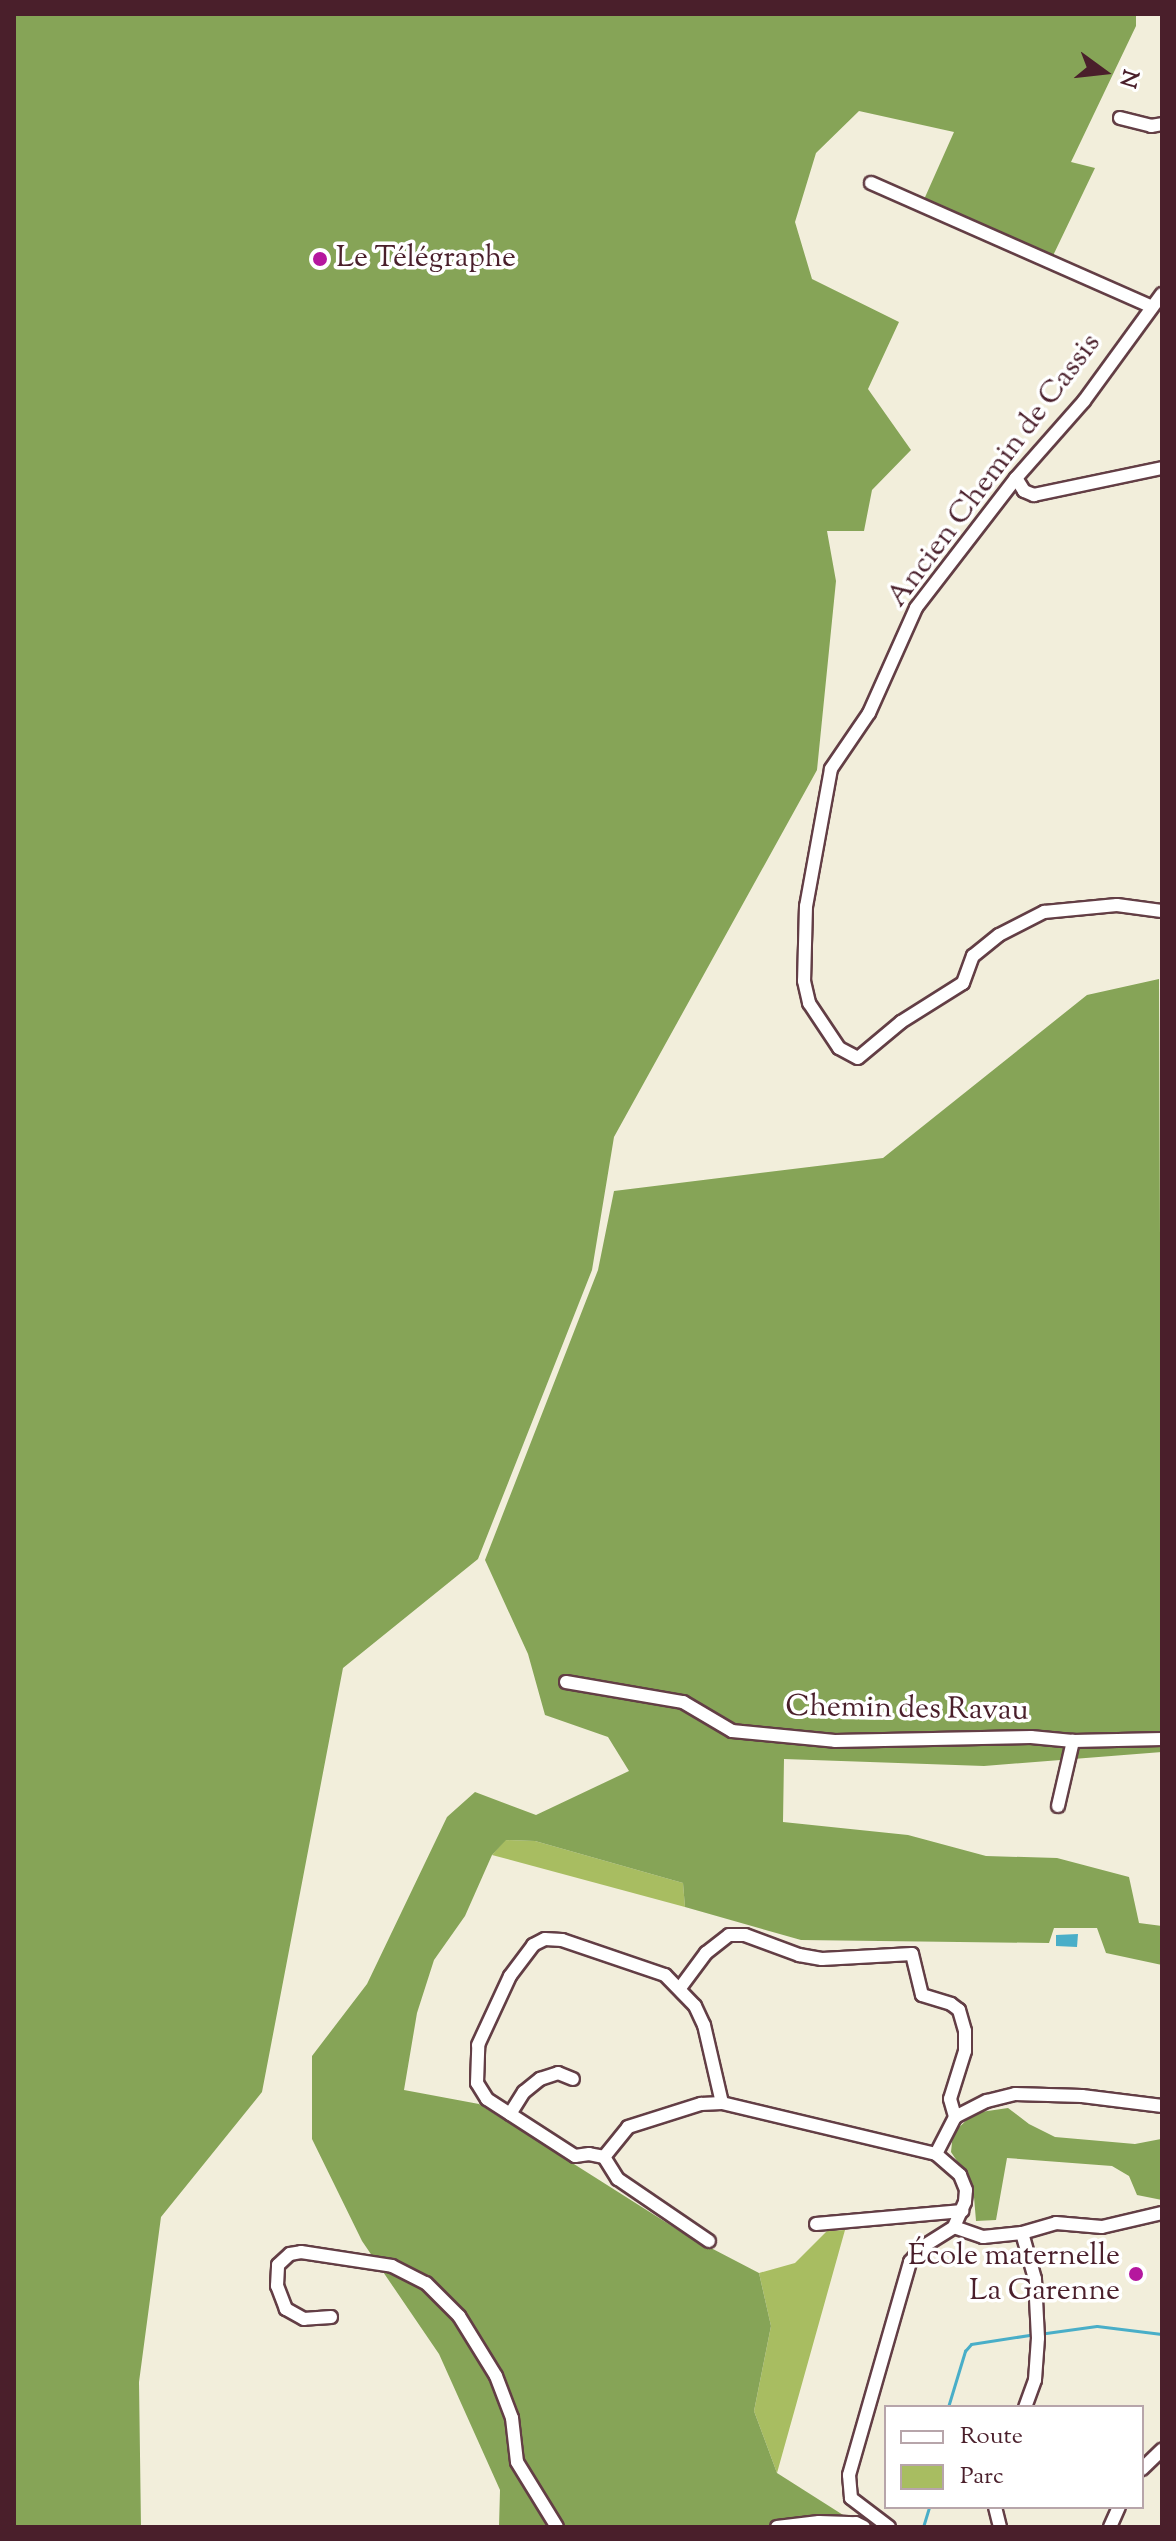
<!DOCTYPE html>
<meta charset="utf-8">
<style>
body{margin:0}
#map{position:relative;width:1176px;height:2541px;overflow:hidden;background:#f2eedb;font-family:"Sorts Mill Goudy",serif}
div>[style]{position:absolute}
[style*='--x']{left:calc(var(--x)*1px);top:calc(var(--y)*1px);width:calc(var(--w)*1px);rotate:calc(var(--a)*1deg)}
.green>*{inset:0;background:#a8bd61}
.forest>*{inset:0;background:#86a457}
.water>*{inset:0;background:#49aec8}
.stream>*{height:3px;margin:-1.5px;padding:0 1.5px;transform-origin:1.5px;border-radius:1.5px;background:#49aec8}
.roads{filter:drop-shadow(2px 0 #633e45) drop-shadow(-2px 0 #633e45) drop-shadow(0 2px #633e45) drop-shadow(0 -2px #633e45)}
.minor>*{height:12px;margin:-6px;padding:0 6px;transform-origin:6px;border-radius:6px;background:#fff}
.dots>*{width:22px;height:22px;translate:-50% -50%;box-sizing:border-box;border:4px solid #fff;border-radius:50%}
span{translate:-50% -50%;white-space:nowrap;text-align:center;line-height:1.15;-webkit-text-stroke:7px #fff;paint-order:stroke}
.poi-label{font-size:30px;color:#4a1f2b}
.left{translate:0 -50%;text-align:left}
.right{translate:-100% -50%;text-align:right}
.street-label{font-size:30px;color:#4a1f2b}
.frame{position:absolute;inset:0;border:16px solid #4a1f2b;pointer-events:none}
.legend{position:absolute;left:884px;top:2405px;width:260px;height:104px;box-sizing:border-box;background:#fff;border:2px solid #b7a5aa;margin:0;padding:10px 14px;list-style:none;font-size:24px;color:#4a1f2b}
.legend li{display:flex;align-items:center;gap:16px;height:40px}
.legend b{width:40px;border:2px solid #b7a5aa}
.north{position:absolute;left:1064px;top:32px;width:80px;height:80px;-webkit-text-stroke:6px #fff;paint-order:stroke;rotate:105deg;font-size:22px;font-weight:700;line-height:32px;text-align:center;color:#4a1f2b}
.north::after{content:'';display:block;margin:auto;width:28px;height:36px;background:#4a1f2b;clip-path:polygon(50% 0,100% 100%,50% 72%,0 100%)}
</style>
<div id="map">
<div class="green">
<i style="clip-path:polygon(505px 1840px,535px 1841px,683px 1883px,685px 1907px,492px 1855px)"></i>
<i style="clip-path:polygon(845px 2230px,777px 2473px,754px 2411px,771px 2326px,759px 2273px,795px 2263px,827px 2231px)"></i>
</div>
<div class="forest">
<i style="clip-path:polygon(14px 14px,1136px 14px,1136px 26px,1071px 162px,1095px 168px,1049px 264px,922px 204px,954px 132px,859px 111px,816px 153px,795px 222px,812px 279px,899px 322px,868px 389px,911px 450px,872px 490px,864px 531px,827px 531px,836px 581px,817px 770px,614px 1137px,592px 1270px,478px 1559px,343px 1668px,262px 2092px,161px 2217px,139px 2382px,141px 2527px,14px 2527px)"></i>
<i style="clip-path:polygon(1159px 979px,1162px 1752px,984px 1766px,784px 1759px,783px 1822px,908px 1835px,986px 1856px,1057px 1858px,1129px 1877px,1139px 1923px,1162px 1926px,1162px 1965px,1106px 1953px,1097px 1928px,1054px 1928px,1049px 1943px,801px 1940px,685px 1907px,683px 1883px,535px 1841px,506px 1840px,492px 1855px,465px 1916px,434px 1960px,417px 2013px,404px 2090px,479px 2104px,686px 2235px,759px 2273px,771px 2326px,754px 2411px,777px 2473px,862px 2527px,499px 2527px,500px 2490px,439px 2354px,362px 2241px,312px 2139px,312px 2056px,367px 1984px,447px 1817px,475px 1792px,536px 1815px,629px 1771px,608px 1737px,545px 1715px,528px 1654px,485px 1560px,598px 1270px,614px 1191px,883px 1158px,1087px 995px)"></i>
<i style="clip-path:polygon(1008px 2108px,1029px 2124px,1055px 2137px,1135px 2144px,1161px 2139px,1162px 2200px,1137px 2195px,1129px 2176px,1112px 2166px,1007px 2158px,996px 2220px,976px 2221px,973px 2185px,951px 2152px,953px 2133px,974px 2113px)"></i>
</div>
<div class="water">
<i style="clip-path:polygon(1078px 1934px,1077px 1947px,1056px 1946px,1056px 1935px)"></i>
</div>
<div class="stream">
<i style="--x:1046;--y:2333;--w:51;--a:-7.8"></i>
<i style="--x:1097;--y:2326;--w:65;--a:7"></i>
<i style="--x:948;--y:2407;--w:59;--a:-73.1"></i>
<i style="--x:965;--y:2351;--w:9;--a:-49"></i>
<i style="--x:971;--y:2344;--w:59;--a:-8.8"></i>
<i style="--x:923;--y:2527;--w:21;--a:-73"></i>
</div>
<div class="roads">
<div class="minor">
<i style="--x:1120;--y:118;--w:32;--a:14"></i>
<i style="--x:1151;--y:126;--w:11;--a:-10"></i>
<i style="--x:871;--y:183;--w:307;--a:23.8"></i>
<i style="--x:1162;--y:294;--w:132;--a:126.1"></i>
<i style="--x:1084;--y:401;--w:103;--a:131.4"></i>
<i style="--x:1016;--y:478;--w:164;--a:127.6"></i>
<i style="--x:916;--y:608;--w:115;--a:114.1"></i>
<i style="--x:869;--y:713;--w:68;--a:124.2"></i>
<i style="--x:831;--y:769;--w:139;--a:100.3"></i>
<i style="--x:806;--y:906;--w:75;--a:91.5"></i>
<i style="--x:804;--y:981;--w:23;--a:77"></i>
<i style="--x:809;--y:1003;--w:54;--a:56.3"></i>
<i style="--x:839;--y:1048;--w:21;--a:28"></i>
<i style="--x:858;--y:1058;--w:56;--a:-39.9"></i>
<i style="--x:901;--y:1022;--w:73;--a:-32.2"></i>
<i style="--x:963;--y:983;--w:29;--a:-70"></i>
<i style="--x:973;--y:956;--w:33;--a:-39"></i>
<i style="--x:999;--y:935;--w:51;--a:-27.1"></i>
<i style="--x:1044;--y:912;--w:73;--a:-5.5"></i>
<i style="--x:1117;--y:905;--w:45;--a:7.6"></i>
<i style="--x:1016;--y:478;--w:15;--a:58"></i>
<i style="--x:1024;--y:491;--w:11;--a:22"></i>
<i style="--x:1034;--y:495;--w:131;--a:-11.9"></i>
<i style="--x:566;--y:1682;--w:119;--a:9.7"></i>
<i style="--x:683;--y:1702;--w:57;--a:30.6"></i>
<i style="--x:732;--y:1731;--w:103;--a:5.5"></i>
<i style="--x:835;--y:1741;--w:196;--a:-1.2"></i>
<i style="--x:1031;--y:1737;--w:42;--a:5.4"></i>
<i style="--x:1073;--y:1741;--w:89;--a:-1.3"></i>
<i style="--x:1058;--y:1806;--w:67;--a:-77"></i>
<i style="--x:680;--y:1988;--w:44;--a:-53.4"></i>
<i style="--x:706;--y:1953;--w:29;--a:-38"></i>
<i style="--x:729;--y:1935;--w:16;--a:0"></i>
<i style="--x:745;--y:1935;--w:58;--a:20.3"></i>
<i style="--x:799;--y:1955;--w:23;--a:10"></i>
<i style="--x:822;--y:1959;--w:90;--a:-3.2"></i>
<i style="--x:912;--y:1954;--w:42;--a:76.3"></i>
<i style="--x:922;--y:1995;--w:30;--a:17"></i>
<i style="--x:951;--y:2004;--w:10;--a:37"></i>
<i style="--x:959;--y:2010;--w:22;--a:74"></i>
<i style="--x:965;--y:2031;--w:20;--a:90"></i>
<i style="--x:965;--y:2051;--w:50;--a:107.4"></i>
<i style="--x:950;--y:2099;--w:19;--a:74"></i>
<i style="--x:510;--y:2114;--w:26;--a:-58"></i>
<i style="--x:524;--y:2092;--w:21;--a:-39"></i>
<i style="--x:540;--y:2079;--w:19;--a:-18"></i>
<i style="--x:558;--y:2073;--w:16;--a:22"></i>
<i style="--x:936;--y:2154;--w:42;--a:-62.8"></i>
<i style="--x:955;--y:2117;--w:36;--a:-27"></i>
<i style="--x:987;--y:2101;--w:29;--a:-14"></i>
<i style="--x:1015;--y:2094;--w:67;--a:1.7"></i>
<i style="--x:1082;--y:2096;--w:81;--a:7.1"></i>
<i style="--x:604;--y:2157;--w:15;--a:-169"></i>
<i style="--x:589;--y:2154;--w:14;--a:172"></i>
<i style="--x:575;--y:2156;--w:105;--a:-147.1"></i>
<i style="--x:487;--y:2099;--w:19;--a:-122"></i>
<i style="--x:477;--y:2083;--w:38;--a:-88"></i>
<i style="--x:478;--y:2045;--w:76;--a:-65.1"></i>
<i style="--x:510;--y:1976;--w:39;--a:-53"></i>
<i style="--x:533;--y:1945;--w:13;--a:-27"></i>
<i style="--x:545;--y:1939;--w:17;--a:3"></i>
<i style="--x:562;--y:1940;--w:109;--a:18.8"></i>
<i style="--x:665;--y:1975;--w:43;--a:45.9"></i>
<i style="--x:695;--y:2006;--w:21;--a:65"></i>
<i style="--x:704;--y:2025;--w:80;--a:77"></i>
<i style="--x:604;--y:2157;--w:38;--a:-51"></i>
<i style="--x:628;--y:2127;--w:77;--a:-17.5"></i>
<i style="--x:701;--y:2104;--w:21;--a:-3"></i>
<i style="--x:722;--y:2103;--w:220;--a:13.4"></i>
<i style="--x:936;--y:2154;--w:32;--a:41"></i>
<i style="--x:960;--y:2175;--w:16;--a:68"></i>
<i style="--x:966;--y:2190;--w:12;--a:95"></i>
<i style="--x:965;--y:2202;--w:27;--a:114"></i>
<i style="--x:604;--y:2157;--w:26;--a:58"></i>
<i style="--x:618;--y:2179;--w:110;--a:34.3"></i>
<i style="--x:816;--y:2224;--w:147;--a:-5.1"></i>
<i style="--x:954;--y:2227;--w:31;--a:19"></i>
<i style="--x:983;--y:2237;--w:39;--a:-6"></i>
<i style="--x:1022;--y:2233;--w:35;--a:-16"></i>
<i style="--x:1056;--y:2223;--w:46;--a:5"></i>
<i style="--x:1102;--y:2227;--w:62;--a:-13.1"></i>
<i style="--x:1022;--y:2233;--w:48;--a:74.2"></i>
<i style="--x:1035;--y:2279;--w:59;--a:87.1"></i>
<i style="--x:1038;--y:2338;--w:42;--a:94.1"></i>
<i style="--x:1035;--y:2380;--w:29;--a:110"></i>
<i style="--x:331;--y:2317;--w:27;--a:176"></i>
<i style="--x:304;--y:2319;--w:21;--a:-151"></i>
<i style="--x:286;--y:2309;--w:25;--a:-111"></i>
<i style="--x:277;--y:2286;--w:21;--a:-87"></i>
<i style="--x:278;--y:2265;--w:16;--a:-43"></i>
<i style="--x:290;--y:2254;--w:11;--a:-10"></i>
<i style="--x:301;--y:2252;--w:92;--a:8.7"></i>
<i style="--x:392;--y:2266;--w:38;--a:27"></i>
<i style="--x:426;--y:2283;--w:47;--a:45"></i>
<i style="--x:459;--y:2316;--w:70;--a:58.3"></i>
<i style="--x:496;--y:2376;--w:45;--a:69.1"></i>
<i style="--x:512;--y:2418;--w:44;--a:83.5"></i>
<i style="--x:517;--y:2462;--w:76;--a:58.4"></i>
<i style="--x:1142;--y:2469;--w:28;--a:-44"></i>
<i style="--x:995;--y:2507;--w:21;--a:76"></i>
<i style="--x:777;--y:2527;--w:42;--a:-6.8"></i>
<i style="--x:819;--y:2522;--w:37;--a:2"></i>
<i style="--x:856;--y:2523;--w:9;--a:27"></i>
<i style="--x:889;--y:2527;--w:48;--a:-142.7"></i>
<i style="--x:851;--y:2498;--w:23;--a:-95"></i>
<i style="--x:849;--y:2475;--w:222;--a:-74"></i>
<i style="--x:910;--y:2262;--w:21;--a:-49"></i>
<i style="--x:924;--y:2246;--w:36;--a:-32"></i>
<i style="--x:1110;--y:2527;--w:22;--a:-66"></i>
</div>
</div>
<div class="dots">
<i style="left:320px;top:259px;background:#b5179e"></i>
<i style="left:1136px;top:2274px;background:#b5179e"></i>
</div>
<div class="poi-label">
<span class="left" style="left:336px;top:259px">Le Télégraphe</span>
<span class="right" style="left:1120px;top:2274px">École maternelle<br>La Garenne</span>
</div>
<div class="street-label">
<span style="left:995px;top:471px;rotate:-53deg">Ancien Chemin de Cassis</span>
<span style="left:907px;top:1710px;rotate:1deg">Chemin des Ravau</span>
</div>
<div class="frame"></div>
<ul class="legend">
<li><b style="height:10px;background:#fff"></b>Route</li>
<li><b style="height:22px;background:#a8bd61"></b>Parc</li>
</ul>
<div class="north">N</div>
</div>
